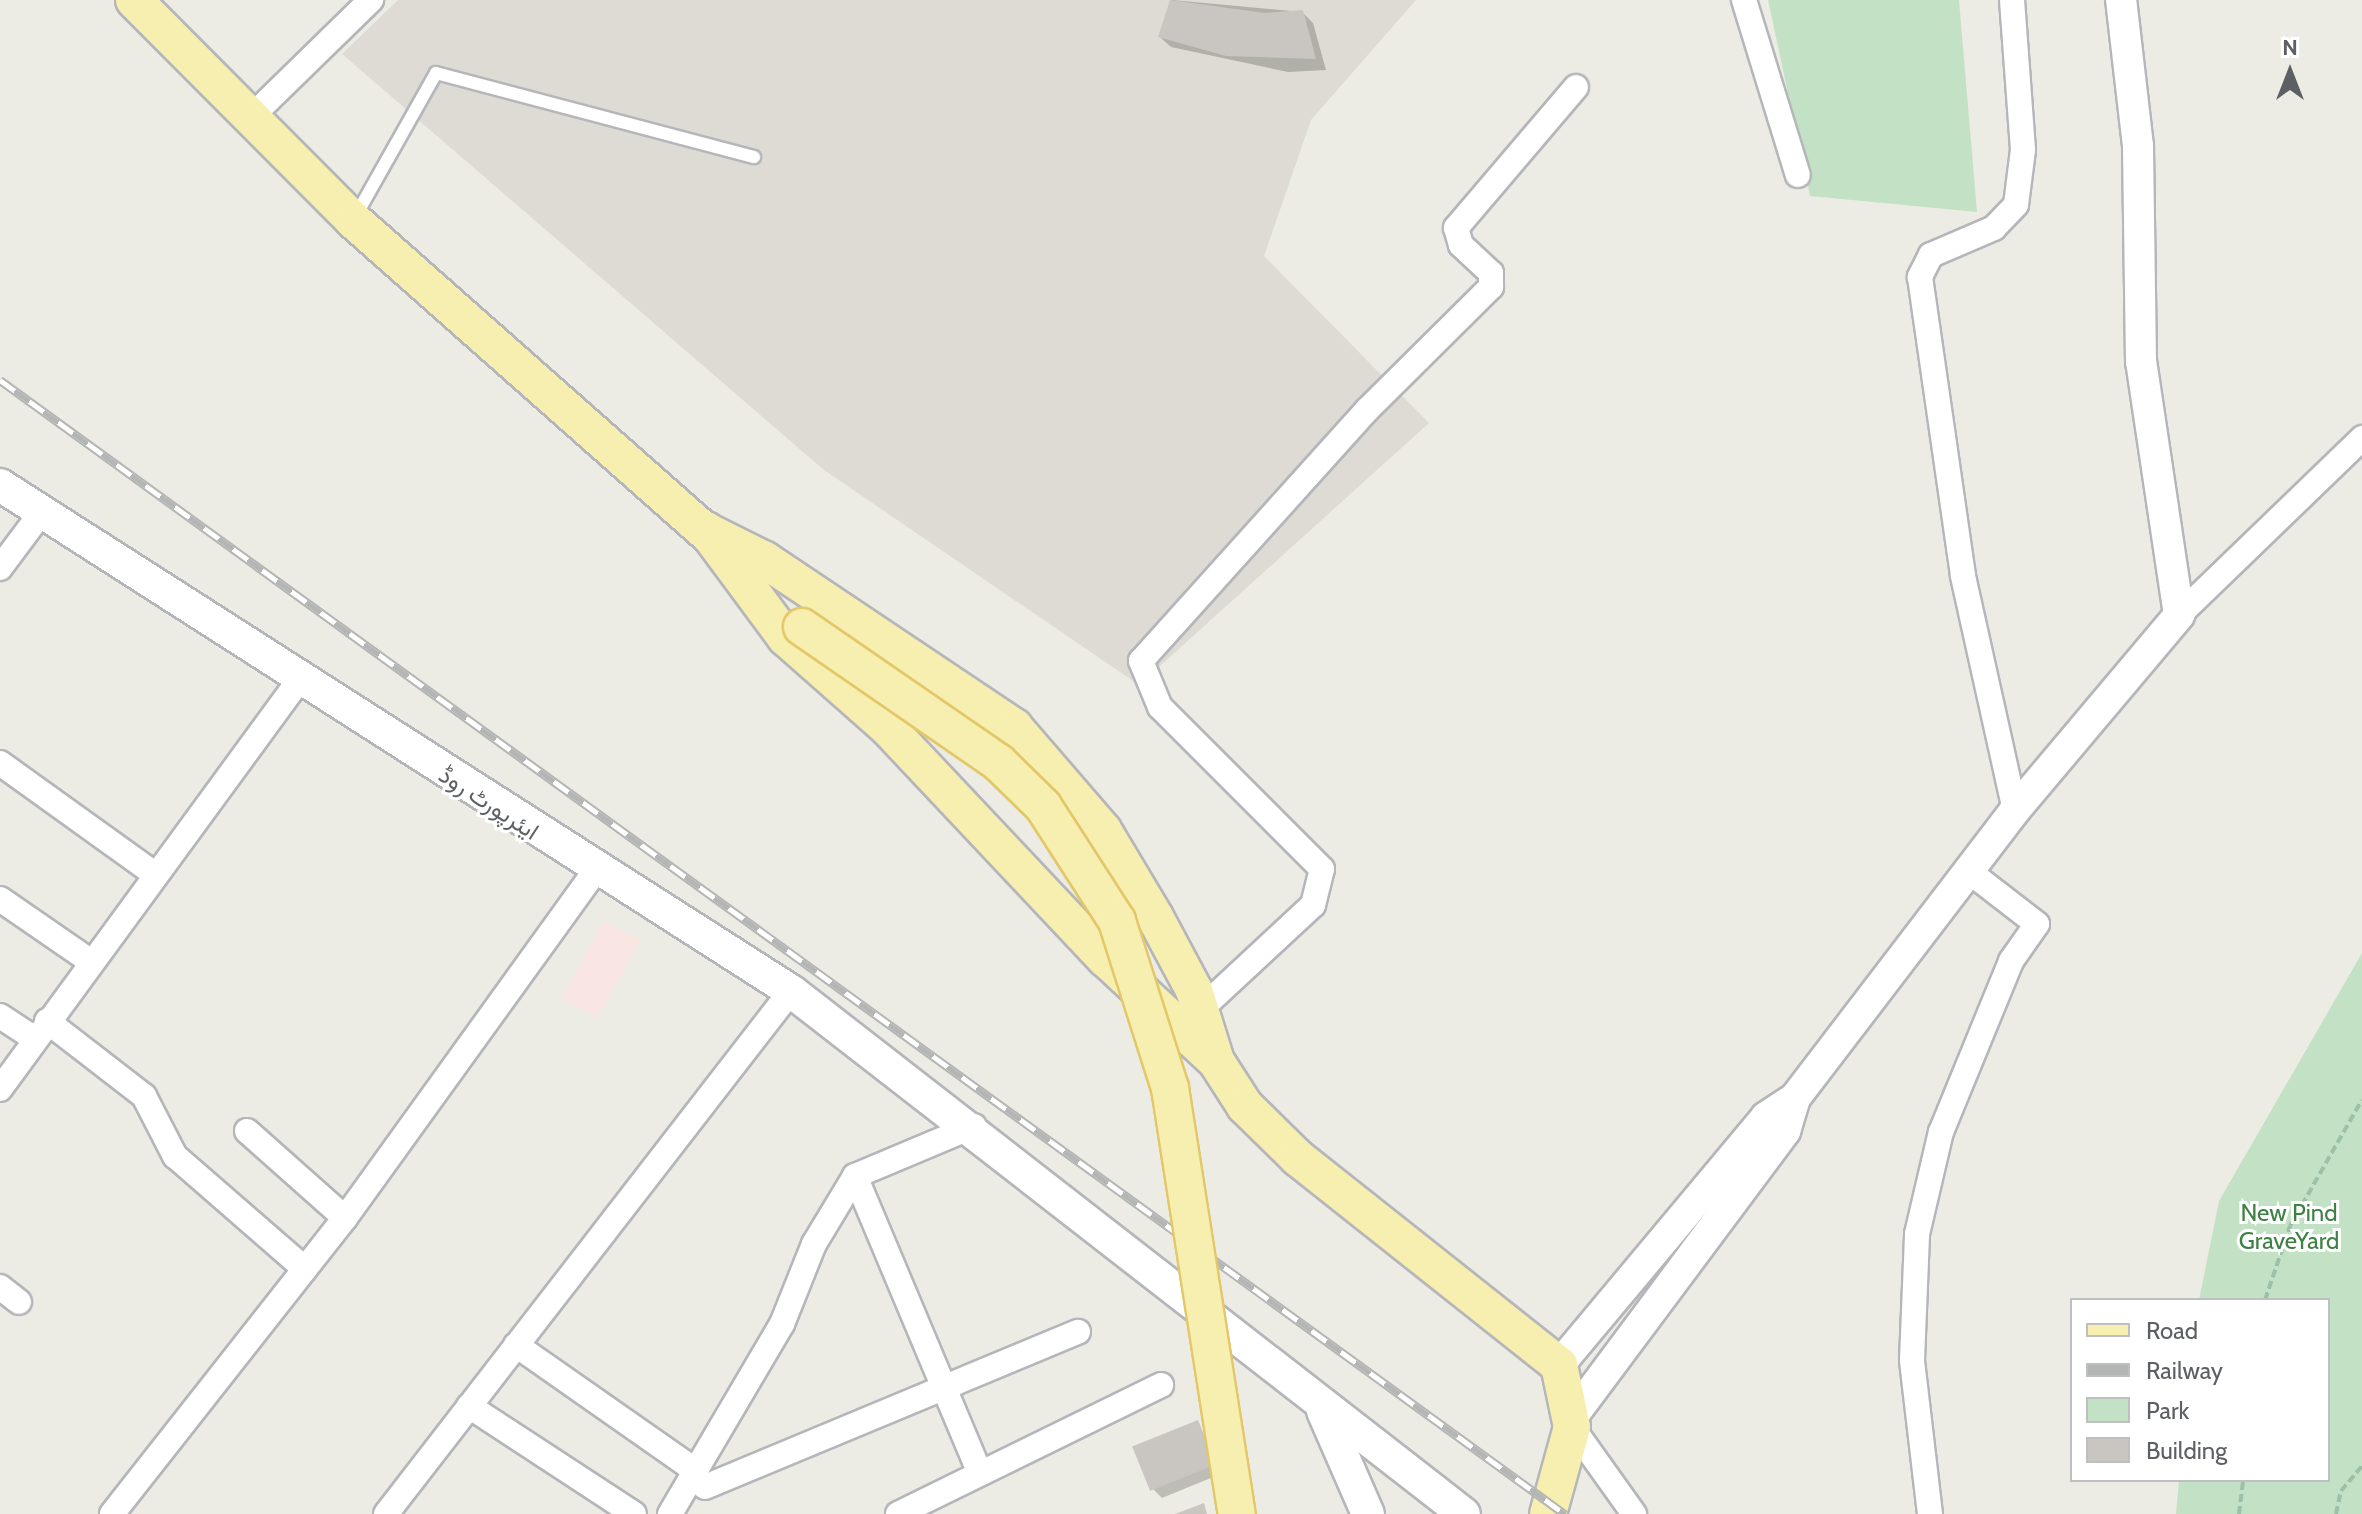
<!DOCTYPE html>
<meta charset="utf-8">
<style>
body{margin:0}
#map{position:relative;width:2362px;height:1514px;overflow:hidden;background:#edece4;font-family:Cabin,Vazirmatn,sans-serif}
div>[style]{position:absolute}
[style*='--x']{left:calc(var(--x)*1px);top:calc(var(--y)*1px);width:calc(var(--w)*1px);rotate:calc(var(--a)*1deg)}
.education>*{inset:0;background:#dddbd3}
.medical>*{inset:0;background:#f9e5e2;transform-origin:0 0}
.green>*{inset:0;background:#c3e2c5}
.shadow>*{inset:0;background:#0003}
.building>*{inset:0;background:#c9c6c1;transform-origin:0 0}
.path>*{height:4px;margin-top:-2px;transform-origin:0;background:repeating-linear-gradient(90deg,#9cc0a8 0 8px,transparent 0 12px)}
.roads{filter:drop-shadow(2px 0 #b5b6ba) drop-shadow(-2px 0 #b5b6ba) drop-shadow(0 2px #b5b6ba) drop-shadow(0 -2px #b5b6ba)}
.service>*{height:12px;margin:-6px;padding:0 6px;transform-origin:6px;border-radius:6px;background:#fff}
.minor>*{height:24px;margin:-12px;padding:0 12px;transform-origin:12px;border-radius:12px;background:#fff}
.tertiary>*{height:30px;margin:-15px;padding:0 15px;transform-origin:15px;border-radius:15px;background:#fff}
.secondary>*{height:32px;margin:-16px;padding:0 16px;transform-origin:16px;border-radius:16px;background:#fff}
.primary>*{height:36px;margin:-18px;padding:0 18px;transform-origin:18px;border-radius:18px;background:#f7efb0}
.rail>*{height:9px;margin-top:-4.5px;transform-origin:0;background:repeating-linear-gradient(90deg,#fff 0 18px,#b4b5b5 0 36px);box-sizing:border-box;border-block:2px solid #b4b5b5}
.bridges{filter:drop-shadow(2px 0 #e3c768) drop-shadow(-2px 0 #e3c768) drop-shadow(0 2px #e3c768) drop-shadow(0 -2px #e3c768)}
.primary-bridge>*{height:36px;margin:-18px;padding:0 18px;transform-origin:18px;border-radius:18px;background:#f7efb0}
span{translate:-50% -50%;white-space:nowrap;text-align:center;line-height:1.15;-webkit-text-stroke:6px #fff;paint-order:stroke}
.street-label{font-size:24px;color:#5c5f63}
.park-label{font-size:24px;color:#3e8144}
.legend{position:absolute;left:2070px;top:1298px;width:260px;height:184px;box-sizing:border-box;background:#fff;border:2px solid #bebfc1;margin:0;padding:10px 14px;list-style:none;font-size:24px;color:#5c5f63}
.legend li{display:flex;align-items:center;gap:16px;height:40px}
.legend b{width:40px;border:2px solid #bebfc1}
.north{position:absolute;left:2250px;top:32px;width:80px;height:80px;-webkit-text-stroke:6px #fff;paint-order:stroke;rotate:0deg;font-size:22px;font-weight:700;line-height:32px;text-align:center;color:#5c5f63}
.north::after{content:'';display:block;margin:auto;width:28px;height:36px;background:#5c5f63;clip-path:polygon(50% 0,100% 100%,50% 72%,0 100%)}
</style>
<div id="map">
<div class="education">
<i style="clip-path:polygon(398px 0,1416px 0,1311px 120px,1264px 256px,1429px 423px,1139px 685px,824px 470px,342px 54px)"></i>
</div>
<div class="medical">
<i style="left:604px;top:921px;width:41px;height:88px;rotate:29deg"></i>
</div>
<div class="green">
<i style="clip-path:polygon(1768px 0,1959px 0,1977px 212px,1810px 196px)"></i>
<i style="clip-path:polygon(2362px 953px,2362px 1514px,2176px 1514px,2179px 1480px,2328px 1480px,2328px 1300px,2199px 1300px,2219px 1201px)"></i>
</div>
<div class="shadow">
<i style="clip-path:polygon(1172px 0,1302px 12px,1313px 23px,1326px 70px,1288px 72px,1171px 47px,1160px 37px)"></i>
<i style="clip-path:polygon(1197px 1423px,1223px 1473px,1162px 1498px,1154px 1490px)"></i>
</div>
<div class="building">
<i style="clip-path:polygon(1170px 0,1265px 13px,1303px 10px,1316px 59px,1226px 56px,1158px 37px)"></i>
<i style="left:1198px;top:1420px;width:48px;height:71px;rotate:68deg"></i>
<i style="clip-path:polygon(1204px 1503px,1207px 1514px,1175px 1514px)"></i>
</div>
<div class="path">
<i style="--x:2265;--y:1300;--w:78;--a:-71.3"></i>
<i style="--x:2290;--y:1226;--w:145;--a:-60.3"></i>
<i style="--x:2239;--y:1514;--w:34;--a:-83"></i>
<i style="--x:2336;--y:1514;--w:24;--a:-78"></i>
<i style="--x:2341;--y:1491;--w:33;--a:-50"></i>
</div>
<div class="roads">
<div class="service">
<i style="--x:355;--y:217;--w:165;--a:-60.6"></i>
<i style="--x:436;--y:73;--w:329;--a:14.8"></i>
</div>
<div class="minor">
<i style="--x:1744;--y:0;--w:183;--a:72.9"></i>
<i style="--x:2012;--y:0;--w:150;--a:85.8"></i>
<i style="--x:2023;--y:150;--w:55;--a:97.3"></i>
<i style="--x:2016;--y:205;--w:32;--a:134"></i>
<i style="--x:1994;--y:228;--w:69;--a:156.8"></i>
<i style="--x:1931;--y:255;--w:25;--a:117"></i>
<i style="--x:1920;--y:277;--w:302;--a:81.8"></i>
<i style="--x:1963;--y:576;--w:240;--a:77.5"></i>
<i style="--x:251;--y:117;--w:168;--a:-44.3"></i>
<i style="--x:0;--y:568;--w:69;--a:-53.3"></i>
<i style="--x:2179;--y:615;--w:255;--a:-44"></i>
<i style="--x:0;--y:763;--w:192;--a:35.7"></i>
<i style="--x:0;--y:899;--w:109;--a:34.6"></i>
<i style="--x:1201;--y:1009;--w:153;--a:-42.9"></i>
<i style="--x:1313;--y:905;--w:37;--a:-76"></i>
<i style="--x:1322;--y:869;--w:229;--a:-135"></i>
<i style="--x:1160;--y:707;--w:50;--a:-112.4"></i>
<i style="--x:1141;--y:661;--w:338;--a:-48"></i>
<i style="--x:1367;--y:410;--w:175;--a:-44.8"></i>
<i style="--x:1491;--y:287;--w:14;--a:-90"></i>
<i style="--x:1491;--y:273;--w:41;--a:-137"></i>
<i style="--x:1461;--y:245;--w:18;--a:-106"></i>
<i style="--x:1456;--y:228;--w:185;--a:-49.6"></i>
<i style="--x:0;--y:1016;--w:42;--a:33.3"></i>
<i style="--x:47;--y:1021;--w:123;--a:37.7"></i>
<i style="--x:144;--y:1096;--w:68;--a:62.7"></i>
<i style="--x:175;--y:1156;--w:172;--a:41"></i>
<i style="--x:0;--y:1089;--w:508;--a:-53.81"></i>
<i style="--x:247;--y:1131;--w:131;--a:41.6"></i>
<i style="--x:855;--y:1176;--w:320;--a:67.2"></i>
<i style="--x:0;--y:1287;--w:24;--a:38"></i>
<i style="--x:516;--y:1345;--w:220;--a:35"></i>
<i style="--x:469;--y:1406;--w:197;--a:33.2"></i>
<i style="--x:1572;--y:1427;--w:107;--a:54.5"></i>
<i style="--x:705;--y:1487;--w:404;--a:-22.6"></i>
<i style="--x:112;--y:1514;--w:377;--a:-51.8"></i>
<i style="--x:345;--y:1218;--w:427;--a:-54.2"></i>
<i style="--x:386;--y:1514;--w:661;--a:-52.25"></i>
<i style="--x:670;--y:1514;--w:221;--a:-59.5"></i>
<i style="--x:782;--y:1324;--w:86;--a:-68.2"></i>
<i style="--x:814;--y:1244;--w:79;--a:-58.9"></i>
<i style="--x:855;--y:1176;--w:129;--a:-22.8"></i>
<i style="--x:898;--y:1514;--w:293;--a:-26.1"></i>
<i style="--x:1930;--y:1514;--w:155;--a:-96.7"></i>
<i style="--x:1912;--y:1360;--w:126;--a:-87.7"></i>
<i style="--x:1917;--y:1234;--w:105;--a:-76.8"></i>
<i style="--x:1941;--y:1132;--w:185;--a:-67.7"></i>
<i style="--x:2011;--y:961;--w:45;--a:-54.9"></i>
<i style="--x:2037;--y:924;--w:83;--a:-142.3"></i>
</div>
<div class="tertiary">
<i style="--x:1559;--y:1365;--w:323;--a:-50.1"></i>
<i style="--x:1766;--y:1117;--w:35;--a:-33"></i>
<i style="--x:1795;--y:1098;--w:362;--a:-52.6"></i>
<i style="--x:2015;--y:810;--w:255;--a:-49.9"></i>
<i style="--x:2179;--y:615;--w:256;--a:-98.5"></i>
<i style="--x:2141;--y:362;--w:216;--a:-90.8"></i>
<i style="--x:2138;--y:146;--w:147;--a:-96.6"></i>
<i style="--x:1572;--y:1417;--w:357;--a:-53.3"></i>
<i style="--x:1785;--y:1131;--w:34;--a:-73"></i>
</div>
<div class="secondary">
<i style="--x:0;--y:485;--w:939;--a:32.61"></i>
<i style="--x:791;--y:991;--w:852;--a:37.85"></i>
<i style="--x:1323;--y:1411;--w:112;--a:66.4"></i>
</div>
<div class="primary">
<i style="--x:134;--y:0;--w:310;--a:45.1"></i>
<i style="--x:353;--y:220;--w:492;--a:41.5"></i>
<i style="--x:706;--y:530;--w:134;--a:53.5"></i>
<i style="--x:786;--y:638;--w:135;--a:41.4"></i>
<i style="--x:887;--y:727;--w:318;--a:46.7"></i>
<i style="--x:1105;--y:958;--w:151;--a:42.9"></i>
<i style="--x:1216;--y:1061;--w:54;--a:57.2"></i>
<i style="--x:1245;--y:1106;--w:74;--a:44.5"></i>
<i style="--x:1298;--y:1158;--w:333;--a:38.4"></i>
<i style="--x:1559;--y:1365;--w:63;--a:78.2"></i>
<i style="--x:1572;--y:1427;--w:90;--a:105.4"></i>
<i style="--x:707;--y:531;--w:65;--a:26.6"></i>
<i style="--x:765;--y:560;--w:300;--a:33.8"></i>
<i style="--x:1014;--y:727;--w:136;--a:49.2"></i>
<i style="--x:1103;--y:830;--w:101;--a:59.1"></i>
<i style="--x:1155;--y:917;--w:83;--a:61.9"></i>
<i style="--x:1194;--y:990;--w:74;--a:72.8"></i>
</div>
</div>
<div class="rail">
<i style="--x:0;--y:380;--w:1933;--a:35.93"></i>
</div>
<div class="bridges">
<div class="primary-bridge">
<i style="--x:802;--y:627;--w:239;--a:34.6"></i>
<i style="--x:999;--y:763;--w:62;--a:44.3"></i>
<i style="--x:1043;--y:806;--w:137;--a:57.2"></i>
<i style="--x:1117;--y:921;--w:175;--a:72.4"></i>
<i style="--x:1170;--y:1088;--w:431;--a:81.1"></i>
</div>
</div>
<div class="street-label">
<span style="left:489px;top:803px;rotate:33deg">ایئرپورٹ روڈ</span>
</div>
<div class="park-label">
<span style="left:2289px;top:1227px">New Pind<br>GraveYard</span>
</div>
<ul class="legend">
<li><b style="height:10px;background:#f7efb0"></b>Road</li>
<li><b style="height:10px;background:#b4b5b5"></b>Railway</li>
<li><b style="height:22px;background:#c3e2c5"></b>Park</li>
<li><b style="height:22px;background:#c9c6c1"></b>Building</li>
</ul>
<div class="north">N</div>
</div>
